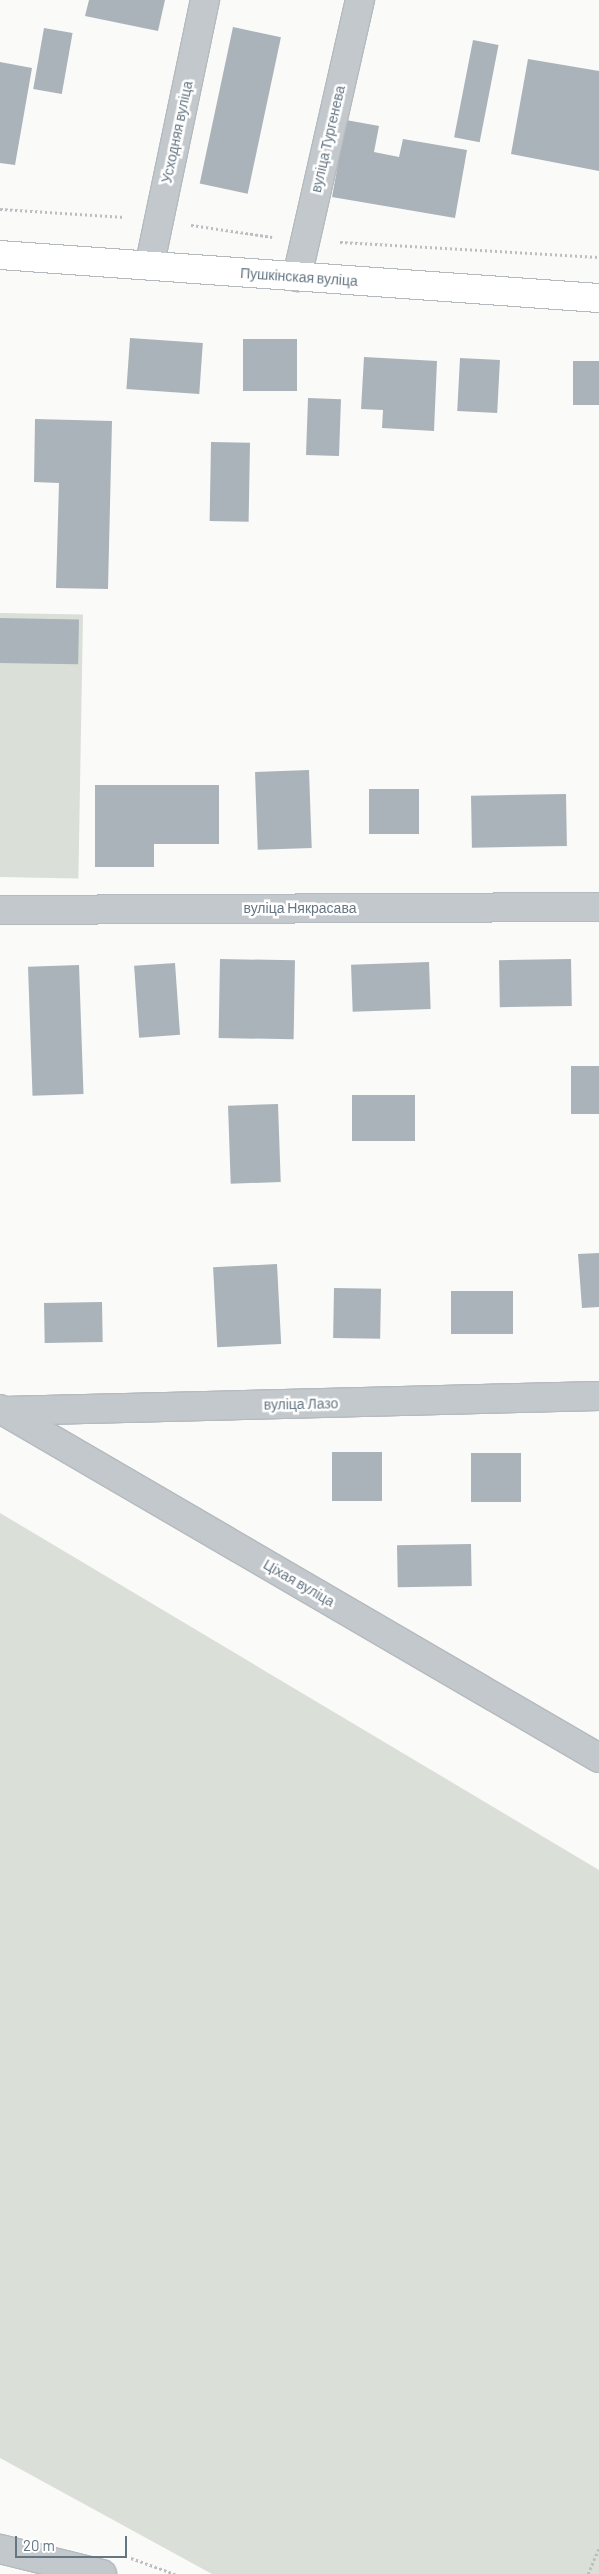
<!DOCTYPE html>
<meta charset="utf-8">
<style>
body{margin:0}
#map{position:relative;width:599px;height:2574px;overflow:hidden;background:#fafaf8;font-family:Barlow,sans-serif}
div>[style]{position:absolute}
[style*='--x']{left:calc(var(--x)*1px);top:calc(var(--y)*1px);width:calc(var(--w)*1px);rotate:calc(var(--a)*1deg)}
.green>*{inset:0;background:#dadfd7;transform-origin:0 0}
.building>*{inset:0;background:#aab3b9;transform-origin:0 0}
.path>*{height:3px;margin-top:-1.5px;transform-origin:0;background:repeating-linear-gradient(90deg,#bbbfc2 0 2.5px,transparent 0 5px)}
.roads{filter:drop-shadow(1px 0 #b5babe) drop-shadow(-1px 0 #b5babe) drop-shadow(0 1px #b5babe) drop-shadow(0 -1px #b5babe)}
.minor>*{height:28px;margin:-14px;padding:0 14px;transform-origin:14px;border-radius:14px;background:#c3c8cc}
.major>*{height:28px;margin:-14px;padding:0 14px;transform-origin:14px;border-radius:14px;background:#fff}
span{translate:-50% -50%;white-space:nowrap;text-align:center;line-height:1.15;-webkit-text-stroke:5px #fff;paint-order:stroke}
.street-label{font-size:14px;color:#657683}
.scale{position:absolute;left:15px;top:2536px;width:112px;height:22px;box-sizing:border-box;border:2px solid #657683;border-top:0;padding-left:6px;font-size:15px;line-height:18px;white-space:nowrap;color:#657683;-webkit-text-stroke:4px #fff;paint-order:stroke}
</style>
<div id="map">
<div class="green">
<i style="left:0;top:613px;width:83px;height:264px;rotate:1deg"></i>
<i style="clip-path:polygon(0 1513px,599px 1870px,599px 2574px,212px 2574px,0 2458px)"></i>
</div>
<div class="building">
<i style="clip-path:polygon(89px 0,165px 0,158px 31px,85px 16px)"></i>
<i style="left:233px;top:27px;width:49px;height:160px;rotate:12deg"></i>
<i style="left:44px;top:28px;width:29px;height:62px;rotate:10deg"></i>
<i style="left:473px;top:40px;width:26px;height:99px;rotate:11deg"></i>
<i style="clip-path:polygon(528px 59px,599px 71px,599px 171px,511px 154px)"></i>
<i style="clip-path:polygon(0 62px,32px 68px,15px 165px,0 163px)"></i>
<i style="clip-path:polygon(346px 120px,379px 126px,374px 152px,399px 157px,403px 139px,467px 150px,455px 218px,332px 197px)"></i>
<i style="left:130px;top:338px;width:73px;height:51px;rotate:4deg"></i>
<i style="left:243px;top:339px;width:54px;height:52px"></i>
<i style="clip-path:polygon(364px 357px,437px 361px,434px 431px,382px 428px,383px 410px,361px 409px)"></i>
<i style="left:460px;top:358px;width:40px;height:53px;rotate:3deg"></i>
<i style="left:573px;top:361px;width:26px;height:44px"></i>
<i style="left:308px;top:398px;width:33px;height:57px;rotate:2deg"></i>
<i style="clip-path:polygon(35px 419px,112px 421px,108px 589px,56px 588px,59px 483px,34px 482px)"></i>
<i style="left:211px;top:442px;width:39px;height:79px;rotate:1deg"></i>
<i style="left:0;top:618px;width:79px;height:45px;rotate:1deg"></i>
<i style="left:309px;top:770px;width:78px;height:54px;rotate:88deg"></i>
<i style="clip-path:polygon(95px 785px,219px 785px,219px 844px,154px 844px,154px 867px,95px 867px)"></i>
<i style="left:369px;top:789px;width:50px;height:45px"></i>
<i style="left:566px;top:794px;width:52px;height:95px;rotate:89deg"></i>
<i style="left:220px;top:959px;width:75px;height:79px;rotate:1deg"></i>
<i style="left:571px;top:959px;width:47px;height:72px;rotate:89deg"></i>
<i style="left:429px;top:962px;width:47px;height:78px;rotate:88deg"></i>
<i style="left:175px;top:963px;width:72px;height:41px;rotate:86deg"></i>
<i style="left:79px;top:965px;width:129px;height:51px;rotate:88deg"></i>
<i style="left:571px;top:1066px;width:28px;height:48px"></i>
<i style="left:415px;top:1095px;width:46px;height:63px;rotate:90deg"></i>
<i style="left:278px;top:1104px;width:78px;height:50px;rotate:88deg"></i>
<i style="clip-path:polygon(599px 1253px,599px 1307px,582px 1308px,578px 1254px)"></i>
<i style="left:277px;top:1264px;width:80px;height:64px;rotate:87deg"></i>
<i style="left:334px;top:1288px;width:47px;height:50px;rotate:1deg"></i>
<i style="left:451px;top:1291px;width:62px;height:43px"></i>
<i style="left:102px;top:1302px;width:40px;height:58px;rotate:89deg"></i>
<i style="left:332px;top:1452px;width:50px;height:49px"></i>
<i style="left:471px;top:1453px;width:50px;height:49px"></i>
<i style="left:471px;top:1544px;width:42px;height:74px;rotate:89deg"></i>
</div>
<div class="path">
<i style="--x:0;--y:209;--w:125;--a:3.7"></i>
<i style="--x:191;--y:225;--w:82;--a:8.4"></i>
<i style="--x:340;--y:242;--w:259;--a:3.3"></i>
<i style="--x:131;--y:2558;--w:47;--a:20"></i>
<i style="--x:588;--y:2574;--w:28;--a:-67"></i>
</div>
<div class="roads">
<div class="minor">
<i style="--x:150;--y:263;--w:269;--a:-78.2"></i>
<i style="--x:297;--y:277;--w:284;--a:-77.2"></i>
<i style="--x:0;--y:910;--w:599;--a:-0.29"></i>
<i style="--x:0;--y:1409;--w:693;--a:30.23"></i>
<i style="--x:4;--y:1411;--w:595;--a:-1.44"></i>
<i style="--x:0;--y:2549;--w:105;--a:13.8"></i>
</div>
<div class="major">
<i style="--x:0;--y:255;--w:601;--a:4.11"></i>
</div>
</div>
<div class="street-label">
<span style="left:177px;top:132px;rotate:-78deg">Усходняя вуліца</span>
<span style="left:328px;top:139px;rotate:-77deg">вуліца Тургенева</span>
<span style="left:299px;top:277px;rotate:4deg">Пушкінская вуліца</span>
<span style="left:300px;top:908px">вуліца Някрасава</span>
<span style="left:301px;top:1404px;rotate:-1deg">вуліца Лазо</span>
<span style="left:299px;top:1583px;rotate:30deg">Ціхая вуліца</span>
</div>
<div class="scale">20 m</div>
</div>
